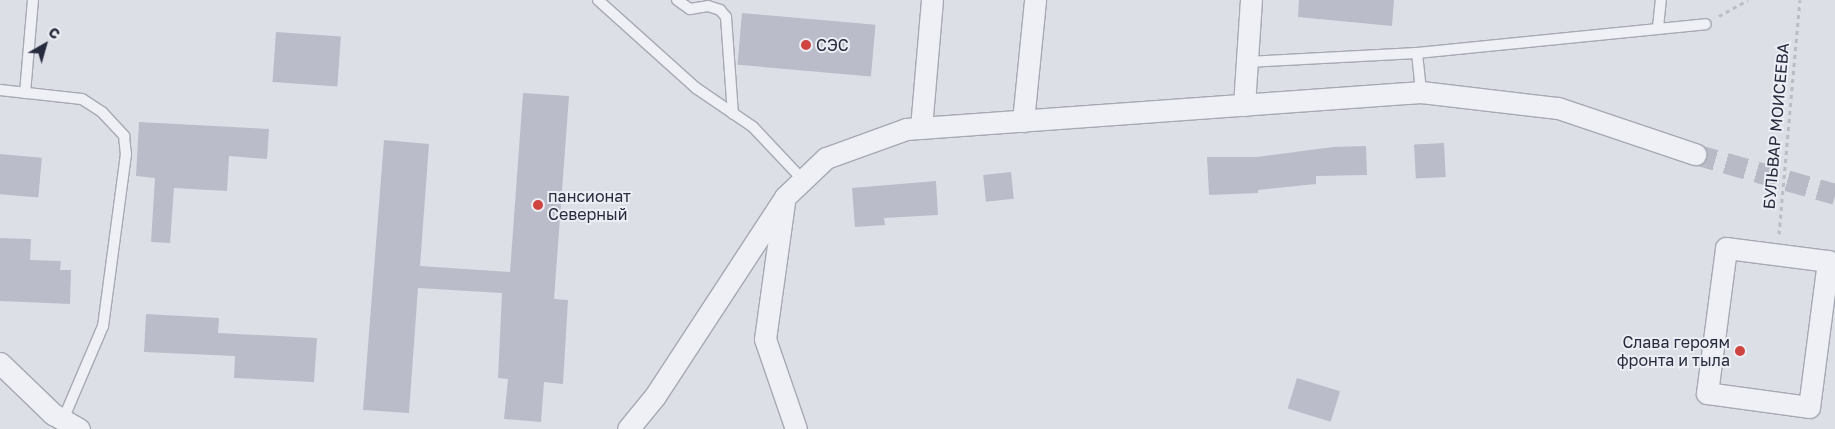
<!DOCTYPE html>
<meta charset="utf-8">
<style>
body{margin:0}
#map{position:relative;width:1835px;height:429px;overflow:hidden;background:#dddfe7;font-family:"Golos Text",sans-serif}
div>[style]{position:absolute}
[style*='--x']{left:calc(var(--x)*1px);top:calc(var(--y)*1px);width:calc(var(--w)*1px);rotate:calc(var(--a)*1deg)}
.building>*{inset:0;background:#babdc9;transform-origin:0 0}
.street-tunnel>*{height:21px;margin-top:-10.5px;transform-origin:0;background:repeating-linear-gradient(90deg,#b8bbc5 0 21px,transparent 0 32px)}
.path>*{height:3px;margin-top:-1.5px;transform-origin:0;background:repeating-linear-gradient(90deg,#bbbdc5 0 4px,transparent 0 8px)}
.roads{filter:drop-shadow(1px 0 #a6a9b4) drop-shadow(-1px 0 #a6a9b4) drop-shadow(0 1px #a6a9b4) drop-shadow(0 -1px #a6a9b4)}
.lane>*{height:10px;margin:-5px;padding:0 5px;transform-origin:5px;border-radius:5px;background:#eff0f5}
.street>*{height:21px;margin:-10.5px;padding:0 10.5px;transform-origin:10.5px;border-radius:10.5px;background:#eff0f5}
.dots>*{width:14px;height:14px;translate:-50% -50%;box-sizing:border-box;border:2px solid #eceef4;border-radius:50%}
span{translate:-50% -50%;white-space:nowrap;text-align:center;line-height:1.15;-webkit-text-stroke:4px #eceef4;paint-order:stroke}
.poi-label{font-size:16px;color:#262b3d}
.left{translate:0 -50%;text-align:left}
.right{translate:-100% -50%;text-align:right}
.street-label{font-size:16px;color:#262b3d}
.north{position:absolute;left:20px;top:20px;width:50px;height:50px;-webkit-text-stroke:4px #eceef4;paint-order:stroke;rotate:38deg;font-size:14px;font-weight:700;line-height:20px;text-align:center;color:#262b3d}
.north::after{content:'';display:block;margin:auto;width:18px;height:22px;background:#262b3d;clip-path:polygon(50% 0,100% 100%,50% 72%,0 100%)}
</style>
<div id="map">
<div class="building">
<i style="clip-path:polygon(1299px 0,1394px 0,1392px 26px,1298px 17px)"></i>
<i style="left:742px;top:13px;width:134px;height:52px;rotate:5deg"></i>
<i style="left:276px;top:32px;width:65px;height:50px;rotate:4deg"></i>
<i style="clip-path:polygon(523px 93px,569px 96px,554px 299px,568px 300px,563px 384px,544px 382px,541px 422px,504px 419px,508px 379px,498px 378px,502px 293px,418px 288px,409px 413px,363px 410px,384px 140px,429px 144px,420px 266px,510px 272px)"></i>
<i style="clip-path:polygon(139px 122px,269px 129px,267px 159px,229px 156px,227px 191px,174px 188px,170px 243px,151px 242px,155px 178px,136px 176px)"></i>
<i style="left:1444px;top:143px;width:34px;height:30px;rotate:87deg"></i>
<i style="clip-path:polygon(1366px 146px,1367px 175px,1316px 176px,1316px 184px,1258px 190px,1258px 193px,1209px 195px,1207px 157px,1256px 157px,1333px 147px)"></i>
<i style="left:0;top:154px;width:42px;height:40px;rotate:5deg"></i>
<i style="left:1011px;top:172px;width:27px;height:28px;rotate:84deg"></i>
<i style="clip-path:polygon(936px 181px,938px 215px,884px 218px,885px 225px,855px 227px,852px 188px)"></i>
<i style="clip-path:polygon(0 238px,31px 239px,30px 260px,61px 261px,60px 270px,71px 270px,70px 304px,0 301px)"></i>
<i style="clip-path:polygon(146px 314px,219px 318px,218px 333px,317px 338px,314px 382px,234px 378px,235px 356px,144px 352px)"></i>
<i style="left:1297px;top:378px;width:45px;height:32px;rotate:17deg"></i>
</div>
<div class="street-tunnel">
<i style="--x:1695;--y:154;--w:146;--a:15.9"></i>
</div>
<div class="path">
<i style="--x:1719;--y:16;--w:33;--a:-29"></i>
<i style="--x:1779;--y:234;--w:235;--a:-84.9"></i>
</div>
<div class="roads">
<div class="lane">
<i style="--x:598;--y:0;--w:132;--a:41.9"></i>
<i style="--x:696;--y:88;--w:69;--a:34.4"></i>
<i style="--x:753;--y:127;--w:73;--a:46.7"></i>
<i style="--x:677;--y:0;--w:16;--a:35"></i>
<i style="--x:690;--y:9;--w:18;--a:-9"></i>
<i style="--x:708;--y:6;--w:13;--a:18"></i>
<i style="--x:720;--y:10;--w:9;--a:49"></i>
<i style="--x:726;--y:17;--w:97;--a:85.9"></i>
<i style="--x:1658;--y:27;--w:27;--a:-84"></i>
<i style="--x:1417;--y:53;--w:39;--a:84"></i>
<i style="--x:1247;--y:62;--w:170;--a:-3"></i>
<i style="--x:1417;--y:53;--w:290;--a:-5.7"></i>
<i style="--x:0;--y:90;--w:82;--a:6.3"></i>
<i style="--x:82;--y:99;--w:24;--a:33"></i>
<i style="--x:102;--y:112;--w:33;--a:47"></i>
<i style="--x:124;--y:136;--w:18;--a:84"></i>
<i style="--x:126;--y:154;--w:174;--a:97.6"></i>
<i style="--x:103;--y:326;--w:102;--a:113.1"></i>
<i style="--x:25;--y:93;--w:93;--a:-85.1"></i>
</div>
<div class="street">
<i style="--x:1244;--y:105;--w:105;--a:-86.2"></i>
<i style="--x:1023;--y:121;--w:122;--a:-84.3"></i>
<i style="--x:921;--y:128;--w:128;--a:-85.1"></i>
<i style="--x:784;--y:202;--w:138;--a:97.9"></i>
<i style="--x:765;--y:339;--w:95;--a:71"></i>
<i style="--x:1726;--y:248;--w:103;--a:7.3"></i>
<i style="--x:1828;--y:261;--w:147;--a:97.4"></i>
<i style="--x:1809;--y:407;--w:103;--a:-172.2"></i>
<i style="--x:1707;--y:393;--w:146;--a:-82.5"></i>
<i style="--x:0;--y:363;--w:74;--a:43.9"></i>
<i style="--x:53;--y:414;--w:30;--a:30"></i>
<i style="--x:628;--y:429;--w:43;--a:-50.7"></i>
<i style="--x:655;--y:396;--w:238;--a:-56.8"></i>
<i style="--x:785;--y:197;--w:57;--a:-43.6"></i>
<i style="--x:826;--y:158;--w:85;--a:-19.9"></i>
<i style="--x:906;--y:129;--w:516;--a:-4.11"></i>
<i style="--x:1421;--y:92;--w:138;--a:6.7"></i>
<i style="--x:1558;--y:108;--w:145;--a:18.6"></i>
</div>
</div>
<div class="dots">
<i style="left:806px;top:45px;background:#cd4440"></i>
<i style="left:538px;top:205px;background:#cd4440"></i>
<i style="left:1740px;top:351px;background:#cd4440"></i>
</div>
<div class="poi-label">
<span class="left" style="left:816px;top:45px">СЭС</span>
<span class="left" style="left:548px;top:205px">пансионат<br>Северный</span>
<span class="right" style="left:1730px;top:351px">Слава героям<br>фронта и тыла</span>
</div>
<div class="street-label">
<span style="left:1776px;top:126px;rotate:-85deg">БУЛЬВАР МОИСЕЕВА</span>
</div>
<div class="north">С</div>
</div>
